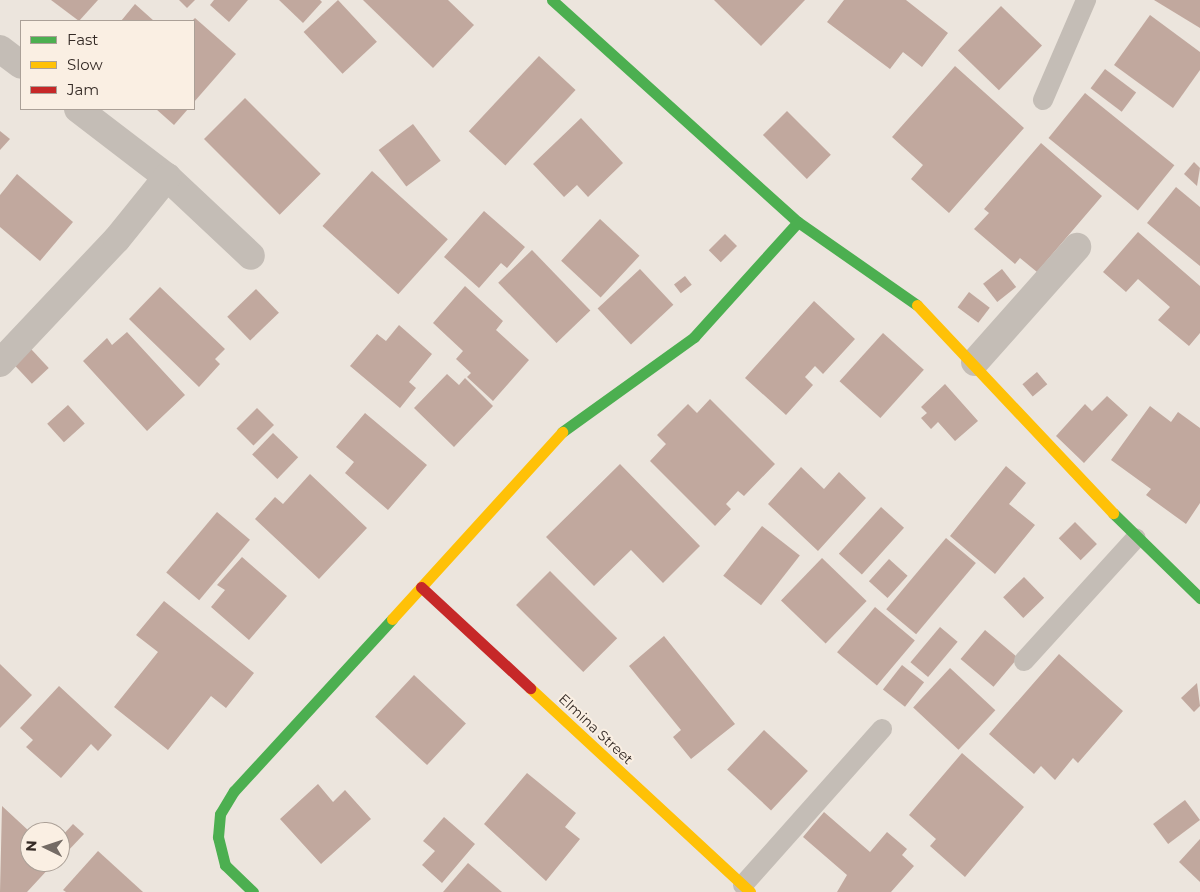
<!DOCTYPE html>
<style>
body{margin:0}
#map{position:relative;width:1200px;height:892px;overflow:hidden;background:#ece5dd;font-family:Montserrat,sans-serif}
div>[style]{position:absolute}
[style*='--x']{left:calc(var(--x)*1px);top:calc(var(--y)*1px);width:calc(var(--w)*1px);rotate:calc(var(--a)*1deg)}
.building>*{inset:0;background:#c1a89e;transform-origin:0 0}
.lane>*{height:20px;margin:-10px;padding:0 10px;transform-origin:10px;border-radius:10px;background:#c4bdb6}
.street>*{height:28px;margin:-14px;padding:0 14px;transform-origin:14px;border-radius:14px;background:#c4bdb6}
.fast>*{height:11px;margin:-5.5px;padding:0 5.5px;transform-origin:5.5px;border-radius:5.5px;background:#4caf50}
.slow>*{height:11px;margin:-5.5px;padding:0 5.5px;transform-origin:5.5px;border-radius:5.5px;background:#ffc107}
.jam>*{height:11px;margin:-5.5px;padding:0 5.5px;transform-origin:5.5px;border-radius:5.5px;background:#c62828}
span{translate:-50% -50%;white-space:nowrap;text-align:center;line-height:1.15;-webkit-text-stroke:4px #faefe3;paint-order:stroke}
.street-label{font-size:14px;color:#342a25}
.legend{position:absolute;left:20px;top:20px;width:175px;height:90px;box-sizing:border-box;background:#faefe3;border:1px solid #aba097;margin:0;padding:6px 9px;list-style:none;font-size:15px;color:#342a25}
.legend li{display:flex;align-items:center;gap:10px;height:25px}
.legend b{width:25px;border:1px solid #aba097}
.north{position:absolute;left:20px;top:822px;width:50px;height:50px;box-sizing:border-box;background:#faefe3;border:1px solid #aba097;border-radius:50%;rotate:274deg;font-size:14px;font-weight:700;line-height:20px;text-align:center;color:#342a25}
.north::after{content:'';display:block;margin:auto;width:18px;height:22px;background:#746b65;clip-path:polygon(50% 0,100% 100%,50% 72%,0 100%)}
</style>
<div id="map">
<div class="building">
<i style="clip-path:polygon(51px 0,98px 0,79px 21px)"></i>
<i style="clip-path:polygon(179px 0,195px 0,187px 8px)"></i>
<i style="clip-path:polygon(214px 0,248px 0,229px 22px,210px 5px)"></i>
<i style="clip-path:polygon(279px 0,320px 0,322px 2px,303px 23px)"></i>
<i style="left:338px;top:0;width:57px;height:47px;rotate:47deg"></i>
<i style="clip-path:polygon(363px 0,448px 0,474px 25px,433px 68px)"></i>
<i style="clip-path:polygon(714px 0,805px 0,761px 46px)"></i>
<i style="clip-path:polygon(844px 0,906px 0,948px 33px,922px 67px,903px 52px,890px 69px,827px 22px)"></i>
<i style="clip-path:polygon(1154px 0,1200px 0,1200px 28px)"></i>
<i style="clip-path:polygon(135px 4px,154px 21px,121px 21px)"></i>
<i style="left:1001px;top:6px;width:57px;height:62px;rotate:44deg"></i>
<i style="clip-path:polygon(1150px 15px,1200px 52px,1200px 70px,1173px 108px,1114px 65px)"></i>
<i style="clip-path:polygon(195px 18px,236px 54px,194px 102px,192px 21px)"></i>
<i style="left:539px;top:56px;width:50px;height:103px;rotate:43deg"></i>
<i style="clip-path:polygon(955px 66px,1024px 128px,949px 213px,911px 179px,923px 165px,892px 137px)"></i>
<i style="left:1105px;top:69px;width:39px;height:24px;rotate:37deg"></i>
<i style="left:1085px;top:93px;width:115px;height:58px;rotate:39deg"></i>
<i style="left:245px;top:98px;width:107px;height:58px;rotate:45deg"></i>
<i style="clip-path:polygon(156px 109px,188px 109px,174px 125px)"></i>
<i style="left:787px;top:111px;width:62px;height:34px;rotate:45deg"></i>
<i style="clip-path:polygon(581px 118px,623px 163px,588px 197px,577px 185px,564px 197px,533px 164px)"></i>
<i style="left:413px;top:124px;width:46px;height:43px;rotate:53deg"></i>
<i style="clip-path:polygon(0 131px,10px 139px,0 150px)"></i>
<i style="clip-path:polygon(1041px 143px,1102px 196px,1037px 272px,1020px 258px,1015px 264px,974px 229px,989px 213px,984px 209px)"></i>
<i style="clip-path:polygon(1194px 162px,1200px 168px,1197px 186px,1184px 174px)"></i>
<i style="left:372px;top:171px;width:102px;height:74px;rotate:42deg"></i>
<i style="clip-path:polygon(17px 174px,73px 222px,40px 261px,0 227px,0 195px)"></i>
<i style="clip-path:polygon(1176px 187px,1200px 207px,1200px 266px,1147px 223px)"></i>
<i style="clip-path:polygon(484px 211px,525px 247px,507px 268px,501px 263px,479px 288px,444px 257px)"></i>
<i style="left:600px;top:219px;width:54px;height:57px;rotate:43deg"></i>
<i style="clip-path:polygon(1138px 232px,1200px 286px,1200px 333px,1189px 346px,1158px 320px,1170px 307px,1138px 279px,1126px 292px,1103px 272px)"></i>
<i style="left:725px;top:234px;width:17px;height:23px;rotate:45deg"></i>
<i style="left:532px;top:250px;width:84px;height:47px;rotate:46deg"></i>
<i style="left:640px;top:269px;width:49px;height:58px;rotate:47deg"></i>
<i style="left:1002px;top:269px;width:23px;height:24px;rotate:52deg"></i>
<i style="left:685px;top:276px;width:11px;height:14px;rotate:52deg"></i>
<i style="clip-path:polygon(465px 286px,503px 321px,496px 330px,529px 360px,493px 401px,467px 377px,471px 373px,456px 359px,463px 351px,433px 323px)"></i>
<i style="clip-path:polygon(160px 287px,225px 349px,215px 359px,220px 364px,199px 387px,129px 319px)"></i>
<i style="left:256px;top:289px;width:33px;height:40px;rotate:46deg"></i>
<i style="left:969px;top:292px;width:26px;height:19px;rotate:37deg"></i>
<i style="clip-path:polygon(814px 301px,855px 339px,823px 374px,815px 366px,805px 377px,813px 385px,786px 415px,745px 378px)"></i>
<i style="clip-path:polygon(399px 325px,432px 354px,409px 382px,416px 388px,400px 408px,350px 366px,377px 334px,386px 341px)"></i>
<i style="clip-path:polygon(127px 332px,185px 395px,147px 431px,83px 361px,107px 338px,112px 345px)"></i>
<i style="left:883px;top:333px;width:55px;height:65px;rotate:42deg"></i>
<i style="left:31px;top:349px;width:26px;height:23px;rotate:47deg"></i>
<i style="left:1037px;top:372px;width:16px;height:19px;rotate:50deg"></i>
<i style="clip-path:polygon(447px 374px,459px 385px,465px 378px,493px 406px,454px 447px,414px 408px)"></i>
<i style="clip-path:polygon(945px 384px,978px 421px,955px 441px,938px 422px,931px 429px,921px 418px,927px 413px,921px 407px)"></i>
<i style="clip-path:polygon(1107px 396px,1128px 415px,1084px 463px,1056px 436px,1085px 404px,1092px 411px)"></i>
<i style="clip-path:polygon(710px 399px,775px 464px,744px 496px,738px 491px,726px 504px,731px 509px,715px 526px,650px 461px,666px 444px,657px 435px,688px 404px,697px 413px)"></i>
<i style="left:68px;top:405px;width:25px;height:28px;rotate:48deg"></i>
<i style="clip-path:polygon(1150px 406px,1171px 422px,1178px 412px,1200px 428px,1200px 503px,1186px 524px,1146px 495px,1151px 489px,1111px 460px)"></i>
<i style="left:257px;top:408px;width:24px;height:29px;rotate:45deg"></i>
<i style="clip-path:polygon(365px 413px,427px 465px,388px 510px,345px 473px,354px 462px,336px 447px)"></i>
<i style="left:273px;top:433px;width:35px;height:30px;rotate:44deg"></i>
<i style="clip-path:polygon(620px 464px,700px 546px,663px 583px,631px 550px,594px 586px,546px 537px)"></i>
<i style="clip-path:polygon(1006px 466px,1026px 483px,1009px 504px,1035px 525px,995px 574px,950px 536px)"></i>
<i style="clip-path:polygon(801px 467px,824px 489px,839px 472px,866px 498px,818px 551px,768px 504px)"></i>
<i style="clip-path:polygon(310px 474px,367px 528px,319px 579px,255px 519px,275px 497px,283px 504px)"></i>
<i style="left:881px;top:507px;width:31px;height:63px;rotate:42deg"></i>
<i style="left:217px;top:512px;width:43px;height:79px;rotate:40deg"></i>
<i style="left:1075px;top:522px;width:31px;height:23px;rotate:45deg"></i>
<i style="left:762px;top:526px;width:48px;height:63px;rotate:38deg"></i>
<i style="left:946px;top:538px;width:39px;height:93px;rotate:40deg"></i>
<i style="clip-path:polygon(242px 557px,287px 596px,249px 640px,211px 607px,225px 590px,217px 585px)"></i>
<i style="left:822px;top:558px;width:62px;height:59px;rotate:44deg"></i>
<i style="left:889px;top:559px;width:25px;height:30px;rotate:42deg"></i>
<i style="left:550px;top:571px;width:95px;height:48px;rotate:45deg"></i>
<i style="left:1024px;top:577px;width:29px;height:29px;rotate:46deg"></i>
<i style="clip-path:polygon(164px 601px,254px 673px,226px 708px,211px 696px,168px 750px,114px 707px,158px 652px,136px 635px)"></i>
<i style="left:875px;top:607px;width:52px;height:59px;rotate:40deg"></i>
<i style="left:940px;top:627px;width:23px;height:46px;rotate:40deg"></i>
<i style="left:985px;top:630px;width:43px;height:38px;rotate:40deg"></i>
<i style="clip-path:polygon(664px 636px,735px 724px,691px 759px,673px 737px,681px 730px,629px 666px)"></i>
<i style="clip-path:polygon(1059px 654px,1123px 711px,1078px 763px,1073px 758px,1055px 780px,1041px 766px,1034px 774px,989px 734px)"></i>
<i style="clip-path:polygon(0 664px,32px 695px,0 728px)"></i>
<i style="left:902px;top:665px;width:28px;height:31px;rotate:38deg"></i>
<i style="left:950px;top:668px;width:62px;height:54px;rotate:43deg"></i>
<i style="left:414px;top:675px;width:71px;height:57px;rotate:43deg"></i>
<i style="clip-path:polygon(1197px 683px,1200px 706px,1194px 712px,1181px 698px)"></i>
<i style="clip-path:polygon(59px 686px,112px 735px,98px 751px,91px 744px,61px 778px,26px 747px,33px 740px,20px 728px)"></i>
<i style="left:764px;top:730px;width:60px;height:54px;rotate:43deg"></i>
<i style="clip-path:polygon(962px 753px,1024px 807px,965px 877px,930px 846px,936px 839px,909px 815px)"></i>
<i style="clip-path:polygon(527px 773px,576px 813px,565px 827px,580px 839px,546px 881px,484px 824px)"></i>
<i style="clip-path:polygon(318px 784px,333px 802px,345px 790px,371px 819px,321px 864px,280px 819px)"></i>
<i style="left:1185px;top:800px;width:25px;height:40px;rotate:53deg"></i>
<i style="clip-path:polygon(2px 806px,30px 832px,30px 862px,52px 865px,27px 892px,0 892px)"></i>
<i style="clip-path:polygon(824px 812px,870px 852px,887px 832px,907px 849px,902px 855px,914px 866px,891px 892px,837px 892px,847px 875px,803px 837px)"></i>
<i style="clip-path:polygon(444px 817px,475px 844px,442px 883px,422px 865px,435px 851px,423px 841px)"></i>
<i style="clip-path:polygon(73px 824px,84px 834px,65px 854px,60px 838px)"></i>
<i style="clip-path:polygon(1200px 839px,1200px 882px,1179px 862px)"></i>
<i style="clip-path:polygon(98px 851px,143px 892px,66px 892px,63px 890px)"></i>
<i style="clip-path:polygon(468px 863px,502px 892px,443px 892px)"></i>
</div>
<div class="lane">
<i style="--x:1043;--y:100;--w:109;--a:-66.7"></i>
<i style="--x:1024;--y:661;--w:166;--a:-47.7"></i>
<i style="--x:743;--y:885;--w:209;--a:-48.3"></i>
</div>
<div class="street">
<i style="--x:0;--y:49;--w:26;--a:37"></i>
<i style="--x:78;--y:109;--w:112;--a:37.4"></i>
<i style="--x:167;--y:177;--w:115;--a:43.2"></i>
<i style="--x:975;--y:362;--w:154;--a:-48.4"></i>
<i style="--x:0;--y:363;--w:170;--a:-46.7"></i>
<i style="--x:117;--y:239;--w:80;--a:-51.1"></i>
</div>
<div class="fast">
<i style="--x:552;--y:0;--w:331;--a:42.1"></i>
<i style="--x:798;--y:222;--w:145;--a:34.9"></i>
<i style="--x:562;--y:432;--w:163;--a:-35.7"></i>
<i style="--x:694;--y:337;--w:155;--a:-47.9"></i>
<i style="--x:1113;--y:513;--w:122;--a:44.3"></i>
<i style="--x:253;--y:892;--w:39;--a:-136"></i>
<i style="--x:225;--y:865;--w:29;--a:-104"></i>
<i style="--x:218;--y:837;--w:23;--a:-85"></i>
<i style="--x:220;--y:814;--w:27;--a:-59"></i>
<i style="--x:234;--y:791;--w:234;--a:-47.4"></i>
</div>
<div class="slow">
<i style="--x:917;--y:305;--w:286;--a:46.7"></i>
<i style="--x:392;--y:619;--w:253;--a:-47.7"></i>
<i style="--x:530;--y:688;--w:300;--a:42.8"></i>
</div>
<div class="jam">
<i style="--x:421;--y:587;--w:149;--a:42.8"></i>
</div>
<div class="street-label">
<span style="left:596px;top:729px;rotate:43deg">Elmina Street</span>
</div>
<ul class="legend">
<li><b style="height:6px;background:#4caf50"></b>Fast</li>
<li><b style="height:6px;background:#ffc107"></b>Slow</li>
<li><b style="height:6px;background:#c62828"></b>Jam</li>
</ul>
<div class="north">N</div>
</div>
